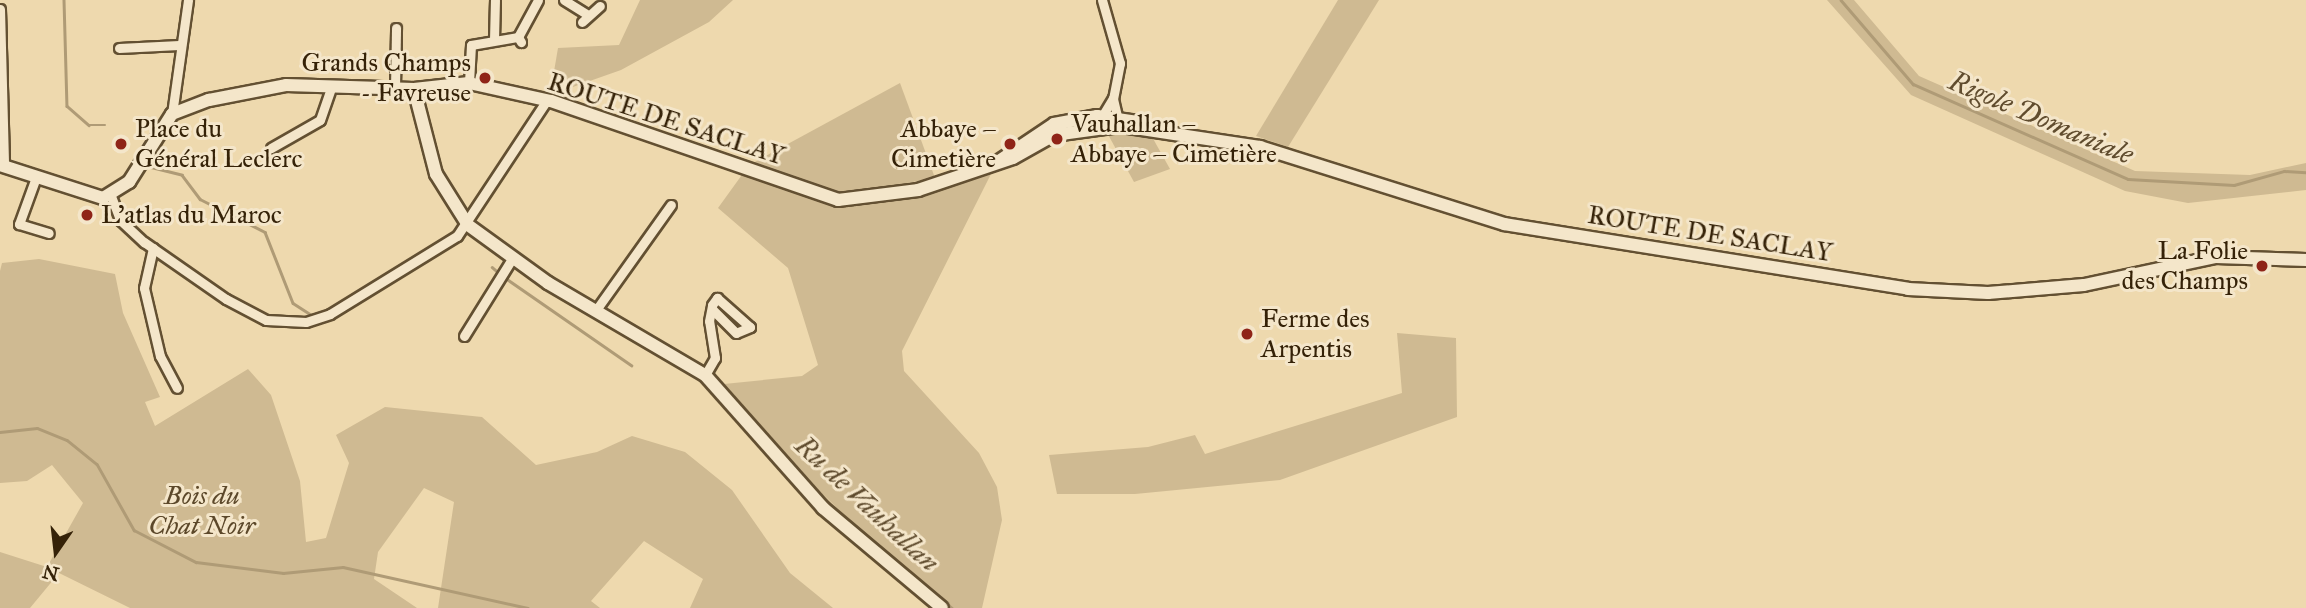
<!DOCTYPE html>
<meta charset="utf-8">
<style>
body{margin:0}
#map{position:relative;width:2306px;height:608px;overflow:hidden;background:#eed9ae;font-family:"IM FELL Great Primer",serif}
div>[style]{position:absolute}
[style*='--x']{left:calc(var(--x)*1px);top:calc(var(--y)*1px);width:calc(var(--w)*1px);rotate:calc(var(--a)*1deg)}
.green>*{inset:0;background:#cfba92}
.stream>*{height:2.5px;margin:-1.25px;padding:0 1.25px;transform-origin:1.25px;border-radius:1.25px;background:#af9b76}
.roads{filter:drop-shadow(2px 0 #635032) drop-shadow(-2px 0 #635032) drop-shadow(0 2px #635032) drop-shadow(0 -2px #635032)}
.street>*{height:9px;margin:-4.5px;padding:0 4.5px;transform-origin:4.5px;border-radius:4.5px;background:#f4e6ca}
.secondary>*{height:12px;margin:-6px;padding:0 6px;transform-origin:6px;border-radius:6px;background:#f4e6ca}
.dots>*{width:19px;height:19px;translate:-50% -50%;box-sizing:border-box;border:4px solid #f4e6ca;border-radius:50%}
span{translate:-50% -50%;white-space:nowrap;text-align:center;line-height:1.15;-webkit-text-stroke:6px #f4e6ca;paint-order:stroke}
.poi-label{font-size:26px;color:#352208}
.right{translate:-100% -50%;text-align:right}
.left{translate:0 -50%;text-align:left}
.street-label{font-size:26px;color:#352208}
.park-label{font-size:26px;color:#5c482a;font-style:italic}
.water-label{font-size:28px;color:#604c2e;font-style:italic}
.north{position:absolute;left:21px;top:517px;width:70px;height:70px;-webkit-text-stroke:5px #f4e6ca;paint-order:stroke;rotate:194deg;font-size:19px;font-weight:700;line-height:28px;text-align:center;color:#352208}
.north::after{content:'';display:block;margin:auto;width:24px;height:32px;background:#352208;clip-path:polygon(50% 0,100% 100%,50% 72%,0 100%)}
</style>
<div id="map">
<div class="green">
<i style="clip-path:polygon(640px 0,733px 0,709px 22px,621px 70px,550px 95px,558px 48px,619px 45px)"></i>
<i style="clip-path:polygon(1338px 0,1379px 0,1288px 147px,1256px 136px)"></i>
<i style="clip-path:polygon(1827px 0,1854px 0,1919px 76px,2135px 171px,2250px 175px,2306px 163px,2306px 190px,2188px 203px,2125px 191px,1911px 95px)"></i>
<i style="clip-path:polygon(900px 83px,935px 178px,846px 194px,753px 163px)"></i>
<i style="clip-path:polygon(1105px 129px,1151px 135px,1170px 169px,1134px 182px)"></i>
<i style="clip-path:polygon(744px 172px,818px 196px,946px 186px,992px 172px,902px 351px,904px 371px,979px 453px,997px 487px,1002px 520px,982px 608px,948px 608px,897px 564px,816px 488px,724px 384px,802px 376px,818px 365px,788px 268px,718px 208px)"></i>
<i style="clip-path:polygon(39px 259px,115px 274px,123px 313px,160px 397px,145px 402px,155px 426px,248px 369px,271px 395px,300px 481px,306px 542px,326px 538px,349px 463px,336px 435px,385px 407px,482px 417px,536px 465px,597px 452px,632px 436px,685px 452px,732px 490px,790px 573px,833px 608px,690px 608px,703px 579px,644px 541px,591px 601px,600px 608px,438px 608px,454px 502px,424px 488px,378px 552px,374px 579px,417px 608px,130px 608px,59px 573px,30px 608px,0 608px,0 552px,47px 567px,83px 503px,52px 465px,27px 481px,0 483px,0 271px,2px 263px)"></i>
<i style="clip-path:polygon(1397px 333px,1456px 338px,1457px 417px,1280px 480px,1135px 494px,1057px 494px,1049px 455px,1148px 447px,1195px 435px,1205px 454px,1402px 393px)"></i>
</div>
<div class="stream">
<i style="--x:64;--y:0;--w:106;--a:88.4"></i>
<i style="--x:67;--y:106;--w:29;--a:41"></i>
<i style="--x:89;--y:125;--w:16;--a:0"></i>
<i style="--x:1841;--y:0;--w:111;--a:49.4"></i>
<i style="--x:1913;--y:84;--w:235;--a:23.8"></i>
<i style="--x:2128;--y:179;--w:106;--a:3.2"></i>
<i style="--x:2234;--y:185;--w:52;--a:-15.6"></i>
<i style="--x:2284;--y:171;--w:22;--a:3"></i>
<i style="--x:147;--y:166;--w:36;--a:14"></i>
<i style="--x:182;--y:175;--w:30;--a:53"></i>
<i style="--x:200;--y:199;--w:73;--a:26.9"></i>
<i style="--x:265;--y:232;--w:76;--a:68.5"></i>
<i style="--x:293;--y:303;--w:24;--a:33"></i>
<i style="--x:492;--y:267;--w:9;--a:41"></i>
<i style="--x:504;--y:277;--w:155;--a:34.7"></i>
<i style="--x:0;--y:432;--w:37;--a:-6"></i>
<i style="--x:37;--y:428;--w:32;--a:22"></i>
<i style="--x:67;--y:440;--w:38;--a:39"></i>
<i style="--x:97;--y:464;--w:76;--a:60.7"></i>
<i style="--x:134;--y:530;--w:70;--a:27.3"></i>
<i style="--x:196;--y:562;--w:88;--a:7.2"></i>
<i style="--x:283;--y:573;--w:60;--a:-5.7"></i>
<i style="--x:343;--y:567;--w:189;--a:12.5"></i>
<i style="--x:819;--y:494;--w:175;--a:40.6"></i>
</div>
<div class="roads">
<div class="street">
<i style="--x:564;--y:0;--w:26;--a:32"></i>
<i style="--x:1102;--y:0;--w:66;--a:74.1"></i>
<i style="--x:1120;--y:63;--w:36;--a:101"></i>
<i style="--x:1113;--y:98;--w:21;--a:121"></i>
<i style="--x:0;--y:9;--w:158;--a:88.5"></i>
<i style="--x:582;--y:22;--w:24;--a:-42"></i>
<i style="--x:518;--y:37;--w:42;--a:-61.6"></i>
<i style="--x:494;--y:40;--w:40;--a:-88.6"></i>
<i style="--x:119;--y:48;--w:60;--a:-2.9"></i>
<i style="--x:469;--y:83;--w:38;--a:-87"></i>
<i style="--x:471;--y:45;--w:48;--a:-9.7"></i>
<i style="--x:518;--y:37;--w:6;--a:59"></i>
<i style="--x:395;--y:88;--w:60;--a:-89"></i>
<i style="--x:172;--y:114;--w:115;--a:-82"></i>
<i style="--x:1112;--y:121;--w:7;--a:-45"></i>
<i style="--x:1117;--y:116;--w:18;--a:-103"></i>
<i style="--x:271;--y:148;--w:56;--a:-29.7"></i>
<i style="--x:320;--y:120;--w:36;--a:-71"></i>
<i style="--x:35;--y:180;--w:47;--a:110"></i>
<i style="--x:19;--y:224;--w:31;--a:17"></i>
<i style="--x:111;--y:196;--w:26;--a:69"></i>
<i style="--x:120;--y:220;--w:33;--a:43"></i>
<i style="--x:144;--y:242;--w:100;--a:34.8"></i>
<i style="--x:226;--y:299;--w:45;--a:27.7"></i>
<i style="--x:266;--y:320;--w:40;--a:2.9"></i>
<i style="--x:306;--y:322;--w:25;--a:-18"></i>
<i style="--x:330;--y:314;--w:149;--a:-31.6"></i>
<i style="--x:457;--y:236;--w:163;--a:-56.5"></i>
<i style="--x:153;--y:248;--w:41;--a:102.7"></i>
<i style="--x:144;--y:288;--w:70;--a:76.8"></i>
<i style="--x:160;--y:356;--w:36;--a:62"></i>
<i style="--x:596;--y:310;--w:129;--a:-54.5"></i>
<i style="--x:464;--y:336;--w:91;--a:-58.1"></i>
<i style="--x:705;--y:375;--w:20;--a:-60"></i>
<i style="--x:715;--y:358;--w:37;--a:-99"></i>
<i style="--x:709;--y:321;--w:16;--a:-79"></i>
<i style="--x:712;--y:305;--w:9;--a:-54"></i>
<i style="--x:717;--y:298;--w:44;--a:41.3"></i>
<i style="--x:750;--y:327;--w:15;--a:157"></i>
<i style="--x:736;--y:333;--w:34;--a:-135"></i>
</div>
<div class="secondary">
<i style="--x:414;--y:89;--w:88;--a:75.5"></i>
<i style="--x:436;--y:174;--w:60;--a:57.9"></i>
<i style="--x:468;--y:225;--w:99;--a:35.9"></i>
<i style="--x:548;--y:283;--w:182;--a:30.4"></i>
<i style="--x:705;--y:375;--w:178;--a:48.4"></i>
<i style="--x:823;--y:508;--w:155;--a:40"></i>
<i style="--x:996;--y:163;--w:70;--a:-33.9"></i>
<i style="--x:1054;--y:124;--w:44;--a:-10.5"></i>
<i style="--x:1097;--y:116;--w:41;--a:8.3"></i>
<i style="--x:0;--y:165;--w:108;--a:17.8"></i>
<i style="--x:103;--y:198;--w:31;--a:-32"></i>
<i style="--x:129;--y:182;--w:80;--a:-57.7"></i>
<i style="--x:172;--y:114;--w:40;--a:-21"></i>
<i style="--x:209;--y:100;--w:78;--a:-11"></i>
<i style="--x:286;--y:85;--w:128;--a:1.8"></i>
<i style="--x:414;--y:89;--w:55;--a:-6.2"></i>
<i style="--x:469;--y:83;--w:84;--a:12.4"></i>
<i style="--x:551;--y:101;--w:304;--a:19"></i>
<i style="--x:838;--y:200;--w:81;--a:-7.1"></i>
<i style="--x:918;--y:190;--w:100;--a:-18.6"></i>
<i style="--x:1013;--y:158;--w:47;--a:-29.3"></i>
<i style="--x:1054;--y:135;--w:68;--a:-7.7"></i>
<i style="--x:1121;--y:126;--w:141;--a:8.6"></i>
<i style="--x:1260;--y:147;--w:256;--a:17.5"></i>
<i style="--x:1504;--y:224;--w:409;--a:9.1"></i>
<i style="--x:1908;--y:289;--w:80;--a:2.9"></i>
<i style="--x:1988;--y:293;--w:96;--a:-4.8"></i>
<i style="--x:2084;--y:285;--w:135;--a:-12"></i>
<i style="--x:2216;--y:257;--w:90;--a:1.9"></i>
</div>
</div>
<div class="dots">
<i style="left:485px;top:78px;background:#8f2418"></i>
<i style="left:1057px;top:139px;background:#8f2418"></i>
<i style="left:121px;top:144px;background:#8f2418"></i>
<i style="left:1010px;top:144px;background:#8f2418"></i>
<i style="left:87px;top:215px;background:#8f2418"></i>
<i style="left:2262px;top:266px;background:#8f2418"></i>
<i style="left:1247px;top:334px;background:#8f2418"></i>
</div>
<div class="poi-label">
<span class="right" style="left:471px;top:78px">Grands Champs<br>- Favreuse</span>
<span class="left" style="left:1071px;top:139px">Vauhallan –<br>Abbaye – Cimetière</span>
<span class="left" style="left:135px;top:144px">Place du<br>Général Leclerc</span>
<span class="right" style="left:996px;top:144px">Abbaye –<br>Cimetière</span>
<span class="left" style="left:101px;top:215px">L'atlas du Maroc</span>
<span class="right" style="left:2248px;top:266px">La Folie<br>des Champs</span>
<span class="left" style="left:1261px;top:334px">Ferme des<br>Arpentis</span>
</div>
<div class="street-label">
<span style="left:666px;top:119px;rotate:18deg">ROUTE DE SACLAY</span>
<span style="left:1710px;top:234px;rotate:9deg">ROUTE DE SACLAY</span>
</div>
<div class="park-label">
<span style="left:202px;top:511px">Bois du<br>Chat Noir</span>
</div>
<div class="water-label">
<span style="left:2041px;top:118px;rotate:23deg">Rigole Domaniale</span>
<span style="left:867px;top:504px;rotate:43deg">Ru de Vauhallan</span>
</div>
<div class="north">N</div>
</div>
